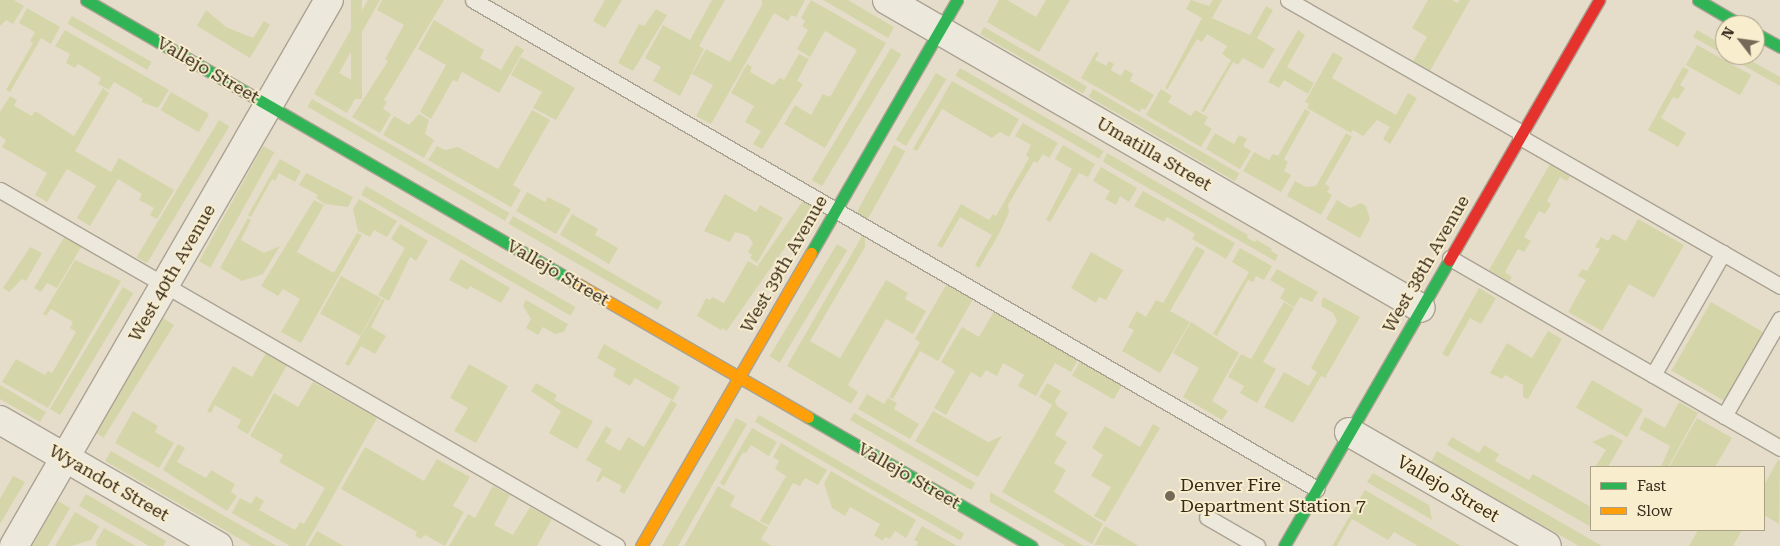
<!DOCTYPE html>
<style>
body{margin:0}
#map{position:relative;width:1780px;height:546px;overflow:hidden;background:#e5ddc9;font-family:"Roboto Serif",serif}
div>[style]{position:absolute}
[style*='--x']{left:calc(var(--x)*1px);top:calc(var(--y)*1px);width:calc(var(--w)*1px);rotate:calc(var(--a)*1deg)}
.green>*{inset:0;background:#d4d6aa;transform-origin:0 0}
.roads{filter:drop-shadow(1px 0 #aaa293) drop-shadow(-1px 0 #aaa293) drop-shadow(0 1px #aaa293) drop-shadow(0 -1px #aaa293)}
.lane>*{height:15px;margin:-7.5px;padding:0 7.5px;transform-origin:7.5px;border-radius:7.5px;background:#ece8dc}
.street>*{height:28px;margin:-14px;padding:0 14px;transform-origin:14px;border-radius:14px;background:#ece8dc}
.fast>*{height:11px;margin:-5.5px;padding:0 5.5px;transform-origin:5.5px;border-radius:5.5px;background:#30b455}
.slow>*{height:11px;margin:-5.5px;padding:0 5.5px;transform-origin:5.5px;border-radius:5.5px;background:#ff9f0a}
.jam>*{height:11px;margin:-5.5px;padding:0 5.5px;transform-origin:5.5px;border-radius:5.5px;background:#e5322d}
.dots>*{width:14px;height:14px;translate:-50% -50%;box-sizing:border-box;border:2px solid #f8edcd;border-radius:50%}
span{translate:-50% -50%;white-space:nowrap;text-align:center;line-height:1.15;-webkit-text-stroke:4px #f8edcd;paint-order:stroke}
.street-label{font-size:18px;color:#382a1b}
.poi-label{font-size:18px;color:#382a1b}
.left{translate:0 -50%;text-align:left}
.legend{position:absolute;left:1590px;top:466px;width:175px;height:65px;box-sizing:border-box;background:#f8edcd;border:1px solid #ab9f86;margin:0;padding:6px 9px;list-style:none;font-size:15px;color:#382a1b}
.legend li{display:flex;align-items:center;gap:10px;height:25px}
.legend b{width:25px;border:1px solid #ab9f86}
.north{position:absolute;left:1715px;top:15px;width:50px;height:50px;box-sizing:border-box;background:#f8edcd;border:1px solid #ab9f86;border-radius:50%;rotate:300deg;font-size:14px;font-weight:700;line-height:20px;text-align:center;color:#382a1b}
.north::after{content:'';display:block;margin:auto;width:18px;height:22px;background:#756958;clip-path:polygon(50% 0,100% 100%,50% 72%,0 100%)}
</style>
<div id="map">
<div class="green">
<i style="clip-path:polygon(0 0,14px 0,24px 6px,13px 24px,6px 20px,0 26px)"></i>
<i style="left:351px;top:0;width:11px;height:99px"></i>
<i style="clip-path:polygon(368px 0,380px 0,339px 73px,357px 83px,355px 87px,360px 90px,347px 113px,314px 94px)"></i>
<i style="clip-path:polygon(382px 0,444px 0,384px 100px,387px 102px,383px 109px,391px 114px,380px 133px,352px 117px,388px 61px,385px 59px,404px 25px,377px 10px)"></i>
<i style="clip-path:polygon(605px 0,622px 0,605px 28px,593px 21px)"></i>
<i style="clip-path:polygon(712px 0,725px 0,699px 46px,704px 49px,680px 96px,653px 81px,661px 67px,645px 58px,663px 25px,690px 40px)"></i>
<i style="clip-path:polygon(762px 0,805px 0,796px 17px,791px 15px,788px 21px,774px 13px,711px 124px,696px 116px,713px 85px,692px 74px,706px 49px,730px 62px,762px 5px)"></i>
<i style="clip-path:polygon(811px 0,886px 43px,825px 148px,784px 124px,795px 105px,811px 115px,823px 94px,830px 97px,857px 50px,825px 31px,810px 57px,797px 49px,808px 30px,802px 26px,805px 21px,801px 18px)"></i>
<i style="clip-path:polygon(823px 0,848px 0,894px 27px,888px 38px)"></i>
<i style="clip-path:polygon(999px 0,1007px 0,1036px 17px,1046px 0,1070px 0,1039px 52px,987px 22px)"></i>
<i style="clip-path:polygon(1191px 0,1209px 6px,1213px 0,1222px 0,1212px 18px,1250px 35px,1266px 6px,1273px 10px,1257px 38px,1275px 49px,1263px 69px,1243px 58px,1238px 65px,1233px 62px,1204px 112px,1201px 111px,1231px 60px,1222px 54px,1227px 46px,1207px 34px,1202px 42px,1197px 39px,1167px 90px,1165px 88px,1202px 18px,1186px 9px)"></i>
<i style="clip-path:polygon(1428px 0,1452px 0,1457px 3px,1460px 0,1470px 0,1430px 71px,1413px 61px,1427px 37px,1412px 28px)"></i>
<i style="clip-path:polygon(27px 8px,60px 27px,51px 44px,41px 38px,10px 92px,6px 90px,33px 43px,30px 41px,35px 32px,19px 23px)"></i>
<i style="clip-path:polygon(656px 9px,667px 15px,633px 71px,618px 63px,639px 24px,644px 26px)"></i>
<i style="clip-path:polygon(206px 10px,226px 27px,253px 38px,264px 21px,270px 25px,250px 58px,197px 26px)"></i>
<i style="left:72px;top:16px;width:92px;height:9px;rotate:30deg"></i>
<i style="clip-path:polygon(434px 20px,484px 50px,480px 58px,501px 70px,516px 45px,524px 50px,499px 93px,462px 72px,457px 82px,453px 80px,431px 119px,420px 112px,446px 65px,418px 49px)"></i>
<i style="left:984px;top:27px;width:119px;height:8px;rotate:30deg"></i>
<i style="clip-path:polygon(65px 30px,169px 90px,158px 108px,141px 102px,143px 99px,114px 82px,109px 90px,98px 84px,101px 78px,78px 64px,75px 68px,66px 63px,70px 54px,55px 46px)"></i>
<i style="clip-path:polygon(1298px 30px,1305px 35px,1287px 67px,1314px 83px,1308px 94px,1284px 80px,1279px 88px,1268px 82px)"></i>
<i style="clip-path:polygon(1697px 30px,1725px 46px,1725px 55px,1741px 55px,1780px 77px,1780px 86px,1693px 37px)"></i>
<i style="left:1697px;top:45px;width:62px;height:23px;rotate:29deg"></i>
<i style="left:891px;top:48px;width:12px;height:154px;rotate:31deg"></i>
<i style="clip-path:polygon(1096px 52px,1099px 53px,1095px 60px,1106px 66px,1109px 61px,1114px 64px,1111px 70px,1121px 76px,1125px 69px,1133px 74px,1130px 81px,1154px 95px,1145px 110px,1142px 108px,1140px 112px,1081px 78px)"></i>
<i style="clip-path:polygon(1333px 52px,1343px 58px,1332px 78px,1396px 115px,1408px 93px,1417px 98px,1390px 144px,1383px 139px,1390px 127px,1377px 120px,1363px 136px,1353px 130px,1351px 133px,1307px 108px,1309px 104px,1305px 102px)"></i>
<i style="clip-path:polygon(799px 54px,809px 59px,797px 81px,803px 84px,762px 149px,753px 144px,761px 131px,745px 122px,754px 106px,731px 93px,747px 64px,752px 67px,750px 72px,773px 85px,780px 78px,784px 80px)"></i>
<i style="clip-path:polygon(521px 57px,575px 88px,556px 120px,533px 108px,542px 92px,511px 75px)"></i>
<i style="clip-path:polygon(1683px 67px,1689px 70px,1680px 85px,1685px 88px,1678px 99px,1673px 97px,1661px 118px,1686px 133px,1678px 147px,1648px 130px)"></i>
<i style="left:960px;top:68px;width:166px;height:9px;rotate:30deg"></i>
<i style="left:936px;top:73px;width:12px;height:78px;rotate:31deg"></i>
<i style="clip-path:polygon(952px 81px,1019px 119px,1009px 137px,1000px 132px,992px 138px,942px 109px,917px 151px,913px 149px)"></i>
<i style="clip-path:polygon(103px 88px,109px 93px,75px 151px,111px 172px,119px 158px,174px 190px,157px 219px,150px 215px,154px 208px,139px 200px,142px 194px,118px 179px,90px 226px,77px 218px,96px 186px,67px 169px,47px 202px,35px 195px,47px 173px,2px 147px,6px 140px,0 136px,0 112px,10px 96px,17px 100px,14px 106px,32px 116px,35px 111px,74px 136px)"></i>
<i style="left:1093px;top:89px;width:169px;height:9px;rotate:30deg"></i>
<i style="clip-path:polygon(1161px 89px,1172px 96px,1168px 102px,1191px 116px,1195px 110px,1208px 117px,1204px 124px,1212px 129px,1201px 147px,1146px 115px)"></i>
<i style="left:171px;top:92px;width:44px;height:21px;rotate:30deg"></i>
<i style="left:312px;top:99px;width:228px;height:9px;rotate:30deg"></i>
<i style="clip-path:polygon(1305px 109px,1310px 112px,1284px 159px,1288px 162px,1284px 171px,1291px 175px,1281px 192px,1243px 171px,1254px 152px,1269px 160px,1273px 154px,1278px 156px)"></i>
<i style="clip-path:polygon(532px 110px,550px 120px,513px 185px,521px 190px,511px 207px,428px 160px,437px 146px,445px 150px,458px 147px,498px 169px)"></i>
<i style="clip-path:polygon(419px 114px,429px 120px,425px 134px,434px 140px,424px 158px,383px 135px,394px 116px,409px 125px)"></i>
<i style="left:219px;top:120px;width:12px;height:160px;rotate:31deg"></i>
<i style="clip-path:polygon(1023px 123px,1058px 143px,1049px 158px,1043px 154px,1037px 163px,1034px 161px,1008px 205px,1009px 212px,999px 234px,979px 268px,975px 265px,992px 235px,960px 217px,942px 248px,937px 246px,961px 204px,989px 220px,993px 214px,996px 216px,1029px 158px,1026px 155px,1031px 145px,1015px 136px)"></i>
<i style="clip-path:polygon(1215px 133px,1234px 144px,1239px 135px,1247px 139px,1243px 146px,1251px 151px,1240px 169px,1206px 149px)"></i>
<i style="clip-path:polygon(1346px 133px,1352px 137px,1325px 184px,1330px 187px,1327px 192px,1332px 195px,1321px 215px,1287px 196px,1295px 181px,1306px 187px,1316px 186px)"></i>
<i style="left:894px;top:145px;width:13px;height:78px;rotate:29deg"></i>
<i style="clip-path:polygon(1063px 145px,1095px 164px,1088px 177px,1079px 173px,1050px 222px,1046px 220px,1072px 169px,1055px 159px)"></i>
<i style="left:263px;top:146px;width:13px;height:132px;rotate:29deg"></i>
<i style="clip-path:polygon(1107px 153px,1248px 235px,1247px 238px,1255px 242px,1257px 240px,1272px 249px,1271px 251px,1278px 255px,1275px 261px,1103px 162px)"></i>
<i style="clip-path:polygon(280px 159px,301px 171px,295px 182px,279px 173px,275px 181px,272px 179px,251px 217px,248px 215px)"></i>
<i style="clip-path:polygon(1550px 164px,1571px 175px,1567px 181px,1560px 177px,1547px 201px,1551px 204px,1545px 214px,1539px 211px,1524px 237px,1531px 241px,1524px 252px,1518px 249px,1505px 272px,1512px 277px,1509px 282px,1489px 270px)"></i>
<i style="clip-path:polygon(1101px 167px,1137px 188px,1129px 202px,1120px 196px,1116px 205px,1105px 199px,1110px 191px,1093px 181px)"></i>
<i style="clip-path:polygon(306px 173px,353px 197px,348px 207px,325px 204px,316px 198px,318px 195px,299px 185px)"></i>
<i style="left:366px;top:186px;width:242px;height:10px;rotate:30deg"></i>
<i style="clip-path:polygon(1143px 191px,1235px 243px,1226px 259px,1192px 239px,1195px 234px,1167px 217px,1164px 222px,1134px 206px)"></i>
<i style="clip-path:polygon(527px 192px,545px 202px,548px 197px,571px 209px,556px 234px,516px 211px)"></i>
<i style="clip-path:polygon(725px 194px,756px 212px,760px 205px,783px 218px,757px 263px,750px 258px,752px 255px,748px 252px,753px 243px,748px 236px,735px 232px,730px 242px,704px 231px)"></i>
<i style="left:805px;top:198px;width:12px;height:154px;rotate:35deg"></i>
<i style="clip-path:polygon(359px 199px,397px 221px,387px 237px,374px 230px,370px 237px,358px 231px,353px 209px)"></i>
<i style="clip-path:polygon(314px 200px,324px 205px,297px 252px,334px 273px,357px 233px,362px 235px,301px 343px,281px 332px,300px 299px,283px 289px,278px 296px,261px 286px)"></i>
<i style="clip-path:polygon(1337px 200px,1350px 208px,1361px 203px,1366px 206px,1370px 219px,1360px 238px,1326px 219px)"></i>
<i style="clip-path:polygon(572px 214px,598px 229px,595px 235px,618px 248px,609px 264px,560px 235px)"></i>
<i style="left:513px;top:216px;width:172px;height:9px;rotate:30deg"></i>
<i style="clip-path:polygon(248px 218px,251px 220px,241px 240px,264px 253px,280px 246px,263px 274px,242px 281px,220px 268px)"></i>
<i style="clip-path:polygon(1638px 219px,1684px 245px,1654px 298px,1629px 284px,1602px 331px,1568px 312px,1586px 280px,1578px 276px,1582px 269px,1587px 271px,1600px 249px,1595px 247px,1601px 237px,1608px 241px,1613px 234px,1626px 241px)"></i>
<i style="clip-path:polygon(400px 224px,428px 241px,416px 261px,410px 257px,389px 301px,378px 295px,405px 248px,391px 239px)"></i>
<i style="clip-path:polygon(865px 231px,865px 247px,810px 341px,840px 358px,886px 280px,908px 293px,905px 299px,926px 311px,913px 334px,886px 319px,848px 385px,858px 392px,851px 404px,787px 366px)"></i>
<i style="clip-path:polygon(66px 234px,83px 244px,57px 288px,47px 283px,41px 292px,34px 288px)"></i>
<i style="left:837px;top:244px;width:12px;height:131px;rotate:31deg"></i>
<i style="clip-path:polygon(1196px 246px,1205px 251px,1170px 311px,1190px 322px,1160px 373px,1122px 351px,1134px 330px,1128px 327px,1137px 311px,1146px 317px,1156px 300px,1163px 303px)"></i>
<i style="clip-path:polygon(30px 247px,42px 253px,26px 281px,22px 279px,9px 292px,3px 288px)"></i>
<i style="clip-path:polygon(1240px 248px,1272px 266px,1264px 280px,1256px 276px,1253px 282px,1248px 280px,1217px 336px,1213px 334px,1249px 272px,1232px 262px)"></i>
<i style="clip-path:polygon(1091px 252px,1123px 270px,1106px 300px,1099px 297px,1096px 303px,1071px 288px)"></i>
<i style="clip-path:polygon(461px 259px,510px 288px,501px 303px,470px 286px,468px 290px,449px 280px)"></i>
<i style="clip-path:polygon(75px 260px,121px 281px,48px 408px,2px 382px,16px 359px,45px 375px,48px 371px,52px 373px,76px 332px,70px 328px,73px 322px,51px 309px,46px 316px,43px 314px)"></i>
<i style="clip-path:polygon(748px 261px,757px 266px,721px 330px,697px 316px,706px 298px,710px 300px,712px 297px,724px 303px)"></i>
<i style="clip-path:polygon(1277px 269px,1318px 292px,1312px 302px,1300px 297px,1294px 307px,1280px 298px,1285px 289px,1270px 280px)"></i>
<i style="left:341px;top:276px;width:46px;height:43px;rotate:29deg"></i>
<i style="clip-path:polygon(949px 280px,983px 300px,981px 303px,973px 299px,938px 361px,920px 351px,893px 399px,889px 397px,920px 342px,915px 339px)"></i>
<i style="left:123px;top:287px;width:12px;height:142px;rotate:31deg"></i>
<i style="clip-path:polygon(1479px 288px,1496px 298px,1481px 324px,1470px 318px,1448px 357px,1442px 354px)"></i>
<i style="clip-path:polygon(1323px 297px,1360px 317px,1325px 378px,1321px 376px,1293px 423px,1264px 407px,1284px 372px,1309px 386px,1317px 372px,1311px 368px,1337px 321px,1333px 313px,1321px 306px)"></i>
<i style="clip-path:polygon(382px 299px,385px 300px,371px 327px,386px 336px,375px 354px,361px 346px,349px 366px,345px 364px)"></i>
<i style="clip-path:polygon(526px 300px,568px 324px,564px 332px,555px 334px,543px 327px,538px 335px,526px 328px,531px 319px,523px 306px)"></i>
<i style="clip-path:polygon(1284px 302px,1294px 308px,1263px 362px,1276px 369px,1257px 403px,1240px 393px,1244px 386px,1228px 377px,1241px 354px,1251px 359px)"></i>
<i style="left:1711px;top:302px;width:61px;height:79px;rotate:30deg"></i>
<i style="clip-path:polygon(996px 308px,1080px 356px,1071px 372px,1055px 363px,1036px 396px,1018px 386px,1024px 375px,1003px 363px,997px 376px,986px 370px,981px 378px,971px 372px,946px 415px,934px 408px,955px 371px,941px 362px,962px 327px,979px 337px)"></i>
<i style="left:163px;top:318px;width:13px;height:133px;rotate:32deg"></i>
<i style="clip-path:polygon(1191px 322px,1239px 353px,1212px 401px,1228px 411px,1222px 420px,1183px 397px,1199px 368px,1173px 353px)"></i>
<i style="clip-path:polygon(1548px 331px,1562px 339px,1528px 399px,1523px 397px,1523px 385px,1505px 375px,1502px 379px,1490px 373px,1507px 343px,1532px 358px)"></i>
<i style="clip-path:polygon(604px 344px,680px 387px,673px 400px,635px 378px,630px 386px,613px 376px,616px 369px,597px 358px)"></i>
<i style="clip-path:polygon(266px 353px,287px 365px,248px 434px,237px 428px,241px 420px,215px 405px,211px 413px,207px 411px,233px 366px,252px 377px)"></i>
<i style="left:1081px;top:360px;width:48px;height:18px;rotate:30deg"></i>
<i style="clip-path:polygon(469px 364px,508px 386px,476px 443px,454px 431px,468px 408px,450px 398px)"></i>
<i style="left:1592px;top:380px;width:59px;height:32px;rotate:30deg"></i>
<i style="clip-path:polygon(313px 382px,377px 418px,305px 546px,290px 546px,232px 513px,240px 498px,251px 504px,256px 496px,264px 501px,259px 510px,295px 530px,300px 522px,304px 524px,325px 488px,279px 462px,283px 455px,250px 436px,274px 393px,298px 407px)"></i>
<i style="clip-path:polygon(536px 383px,557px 395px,554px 400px,593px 421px,577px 449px,549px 433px,561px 411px,531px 391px)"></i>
<i style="clip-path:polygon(1047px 383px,1061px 391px,1055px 401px,1057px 406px,1068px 413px,1055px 435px,1067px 442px,1054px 463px,1066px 470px,1054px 492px,1103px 524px,1092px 544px,1002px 492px,1052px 405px,1039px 397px)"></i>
<i style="clip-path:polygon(0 385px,46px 412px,40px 422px,0 399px)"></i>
<i style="clip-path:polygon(867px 394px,884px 404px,888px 398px,897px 403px,894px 409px,919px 424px,910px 439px,858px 409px)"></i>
<i style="clip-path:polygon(671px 400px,677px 404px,624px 494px,619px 491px,622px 486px,603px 476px,599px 482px,596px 481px,602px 469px,586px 460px,606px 426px,612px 430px,605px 442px,620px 451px,628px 437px,644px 447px)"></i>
<i style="clip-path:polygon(1679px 402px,1698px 413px,1668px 467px,1661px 467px,1670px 446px,1639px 429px,1645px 417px,1665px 428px)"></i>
<i style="clip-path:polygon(133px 411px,158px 426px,155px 432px,174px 443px,159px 468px,115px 443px)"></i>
<i style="clip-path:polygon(933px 411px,988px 442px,1002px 436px,978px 477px,915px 441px)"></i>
<i style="left:854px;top:413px;width:140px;height:8px;rotate:30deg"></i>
<i style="left:759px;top:415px;width:237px;height:8px;rotate:30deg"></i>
<i style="clip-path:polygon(736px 418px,747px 424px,678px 546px,662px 546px)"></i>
<i style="clip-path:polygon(1697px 418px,1732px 438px,1715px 467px,1669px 467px)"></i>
<i style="clip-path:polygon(1153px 424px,1160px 428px,1105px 522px,1094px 516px,1111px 487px,1091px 476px,1103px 455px,1092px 448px,1105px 426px,1140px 447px)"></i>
<i style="clip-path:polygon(752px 428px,777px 442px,769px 456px,751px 445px,746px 453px,743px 452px,724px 486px,720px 483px)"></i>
<i style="clip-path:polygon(1611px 434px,1623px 441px,1608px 467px,1595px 467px,1606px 450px,1592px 442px)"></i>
<i style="clip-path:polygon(1452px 437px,1479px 453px,1484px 445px,1499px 454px,1495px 461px,1529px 480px,1533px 474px,1591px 507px,1591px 527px,1447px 445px)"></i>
<i style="clip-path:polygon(781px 443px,827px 470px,818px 485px,805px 478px,800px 486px,793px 483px,769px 525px,760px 521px,786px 476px,775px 469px,779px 461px,773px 457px)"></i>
<i style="clip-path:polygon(178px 444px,185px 448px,177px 462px,206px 478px,211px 470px,235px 484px,231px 492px,237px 496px,227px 511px,163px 470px)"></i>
<i style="clip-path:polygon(365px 447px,424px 481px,437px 459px,470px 477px,453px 506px,464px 512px,445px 546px,425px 535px,421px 539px,415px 536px,417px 532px,341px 489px)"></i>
<i style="clip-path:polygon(111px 451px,277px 546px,252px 546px,105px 461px)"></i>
<i style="clip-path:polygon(1437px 451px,1602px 546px,1579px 546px,1431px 462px)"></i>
<i style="clip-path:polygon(1778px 460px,1780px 461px,1779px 524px,1764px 515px,1764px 485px)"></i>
<i style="clip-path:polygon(831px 471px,916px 520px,906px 538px,895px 531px,890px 539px,885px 537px,883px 541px,874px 535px,880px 524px,850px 507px,845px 516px,832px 508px,824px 483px)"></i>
<i style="clip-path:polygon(1373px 473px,1429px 505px,1432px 520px,1367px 482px)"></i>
<i style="clip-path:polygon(13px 476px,25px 482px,0 524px,0 499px)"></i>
<i style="clip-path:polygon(493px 486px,510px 495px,494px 525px,513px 535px,530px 507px,552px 519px,537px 546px,449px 546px,468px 514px,475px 518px)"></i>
<i style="clip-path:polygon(718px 486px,735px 496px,730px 506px,768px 527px,761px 539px,772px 546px,684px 546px)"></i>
<i style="clip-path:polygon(1365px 490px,1461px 546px,1418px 546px,1394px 532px,1388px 540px,1352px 519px,1337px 546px,1332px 546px)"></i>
<i style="clip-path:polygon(990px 492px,1084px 546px,1066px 546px,990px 502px)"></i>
<i style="clip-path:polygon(86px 494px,166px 541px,163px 546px,149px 546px,79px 506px)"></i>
<i style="clip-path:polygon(58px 501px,70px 508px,48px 546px,32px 546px)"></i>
<i style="clip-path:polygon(75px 512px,99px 526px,91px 540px,71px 546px,55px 546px)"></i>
<i style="clip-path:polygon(922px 526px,957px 546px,916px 546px,918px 542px,914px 540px)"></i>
<i style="clip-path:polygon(1105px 526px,1139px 546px,1094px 545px)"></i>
<i style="clip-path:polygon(104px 528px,136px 546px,97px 546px,96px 542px)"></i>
<i style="clip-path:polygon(1698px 530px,1742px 530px,1733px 546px,1689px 546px)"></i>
<i style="clip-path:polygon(317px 531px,344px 546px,308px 546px)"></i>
</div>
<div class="roads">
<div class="lane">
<i style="--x:473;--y:0;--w:975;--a:30.09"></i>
<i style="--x:1288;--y:0;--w:269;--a:29.6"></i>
<i style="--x:1520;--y:137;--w:300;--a:29.8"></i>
<i style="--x:0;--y:190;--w:712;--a:29.98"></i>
<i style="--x:1450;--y:258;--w:381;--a:29.9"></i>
<i style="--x:1653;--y:375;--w:141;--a:-60.2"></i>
<i style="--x:1724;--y:416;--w:112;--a:-60"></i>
<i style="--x:1207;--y:517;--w:58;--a:30.1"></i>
</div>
<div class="street">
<i style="--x:887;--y:0;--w:616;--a:29.98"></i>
<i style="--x:0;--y:420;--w:252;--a:30"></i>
<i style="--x:1349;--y:432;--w:228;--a:29.9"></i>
<i style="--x:14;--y:546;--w:630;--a:-60.02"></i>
</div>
<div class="fast">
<i style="--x:86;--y:0;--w:566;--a:30.01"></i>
<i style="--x:1698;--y:0;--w:50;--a:30.2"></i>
<i style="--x:1755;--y:33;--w:29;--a:29"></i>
<i style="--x:811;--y:253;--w:292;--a:-60"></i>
<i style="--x:808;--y:417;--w:258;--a:30"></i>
<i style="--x:1284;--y:546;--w:330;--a:-60"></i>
</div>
<div class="slow">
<i style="--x:576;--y:283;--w:268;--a:30"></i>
<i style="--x:641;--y:546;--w:339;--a:-59.9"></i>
</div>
<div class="jam">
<i style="--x:1449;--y:260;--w:300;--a:-60"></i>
</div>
</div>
<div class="dots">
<i style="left:1170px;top:496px;background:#756958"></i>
</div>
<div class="street-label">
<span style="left:208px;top:70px;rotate:30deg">Vallejo Street</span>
<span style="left:1154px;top:154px;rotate:30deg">Umatilla Street</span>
<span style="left:784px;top:264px;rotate:-60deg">West 39th Avenue</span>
<span style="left:1426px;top:264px;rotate:-60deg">West 38th Avenue</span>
<span style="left:172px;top:273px;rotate:-60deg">West 40th Avenue</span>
<span style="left:558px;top:273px;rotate:30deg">Vallejo Street</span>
<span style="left:909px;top:476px;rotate:30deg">Vallejo Street</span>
<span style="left:109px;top:483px;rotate:30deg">Wyandot Street</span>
<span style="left:1448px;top:489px;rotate:30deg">Vallejo Street</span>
</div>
<div class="poi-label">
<span class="left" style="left:1180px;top:496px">Denver Fire<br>Department Station 7</span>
</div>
<ul class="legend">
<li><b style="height:6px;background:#30b455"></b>Fast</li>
<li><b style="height:6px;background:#ff9f0a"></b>Slow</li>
</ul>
<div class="north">N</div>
</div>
